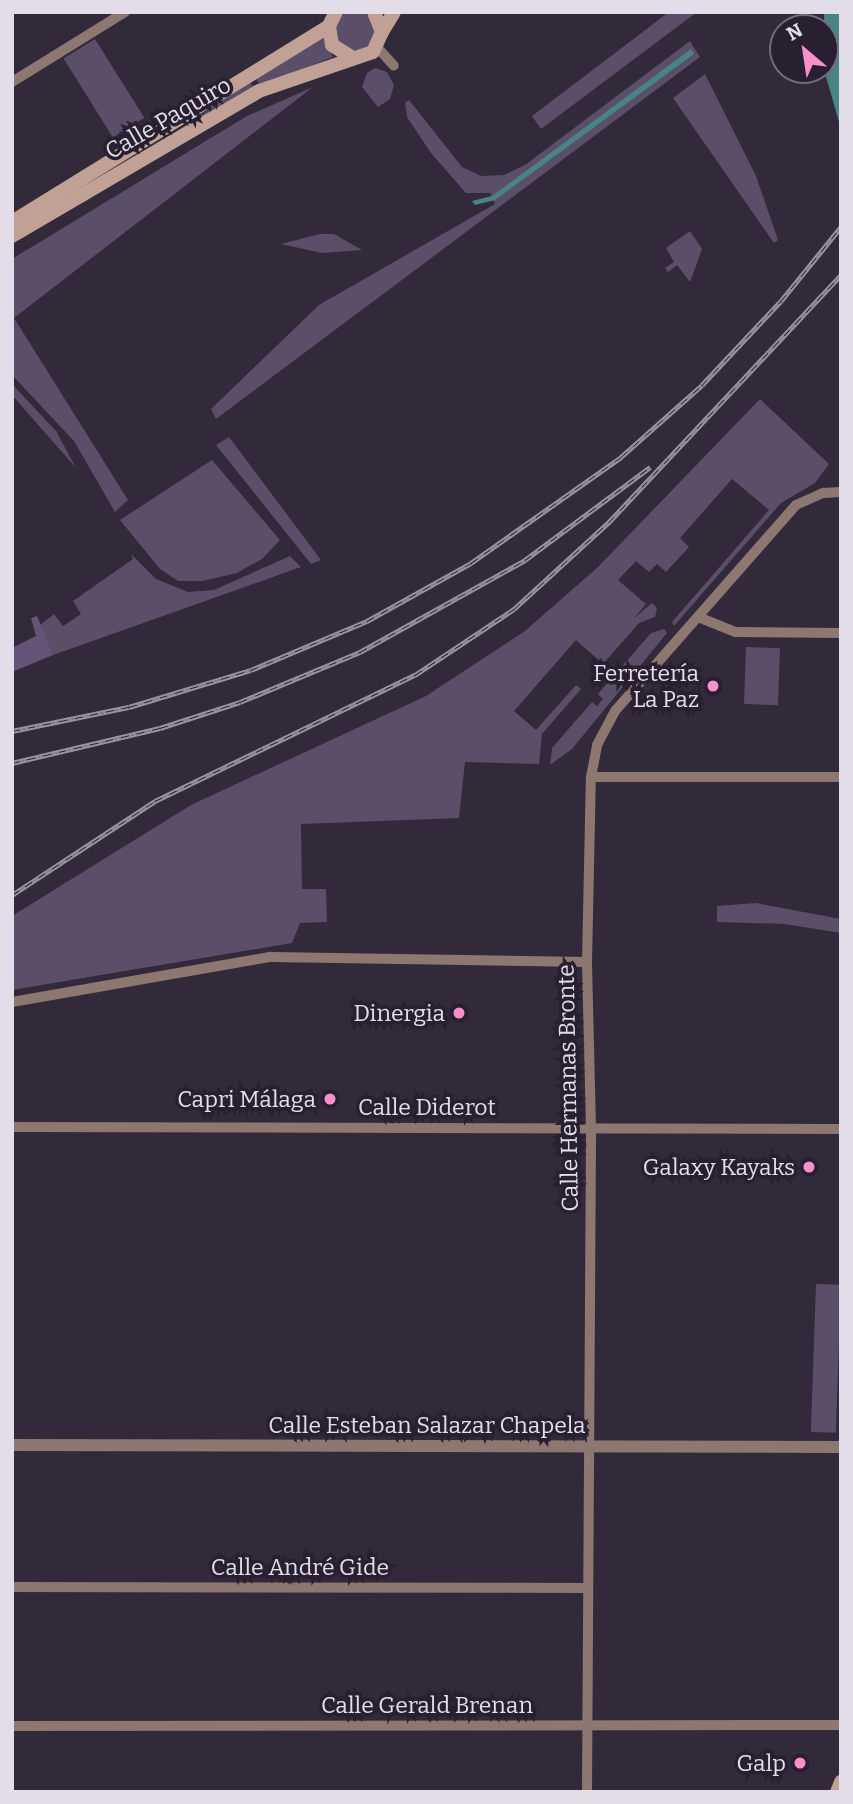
<!DOCTYPE html>
<meta charset="utf-8">
<style>
body{margin:0}
#map{position:relative;width:853px;height:1804px;overflow:hidden;background:#322a3b;font-family:Bitter,serif}
div>[style]{position:absolute}
[style*='--x']{left:calc(var(--x)*1px);top:calc(var(--y)*1px);width:calc(var(--w)*1px);rotate:calc(var(--a)*1deg)}
.green>*{inset:0;background:#5a4e68;transform-origin:0 0}
.round{border-radius:50%}
.forest>*{inset:0;background:#655378}
.water>*{inset:0;background:#488483}
.minor>*{height:10px;margin:-5px;padding:0 5px;transform-origin:5px;border-radius:5px;background:#8c7771}
.tertiary>*{height:12px;margin:-6px;padding:0 6px;transform-origin:6px;border-radius:6px;background:#8c7771}
.secondary>*{height:14px;margin:-7px;padding:0 7px;transform-origin:7px;border-radius:7px;background:#c1a096}
.rail>*{height:5px;margin-top:-2.5px;transform-origin:0;background:repeating-linear-gradient(90deg,#282031 0 8px,#9992a0 0 16px);box-sizing:border-box;border-block:2px solid #9992a0}
.dots>*{width:19px;height:19px;translate:-50% -50%;box-sizing:border-box;border:4px solid #282031;border-radius:50%}
span{translate:-50% -50%;white-space:nowrap;text-align:center;line-height:1.15;-webkit-text-stroke:7px #282031;paint-order:stroke}
.street-label{font-size:23px;color:#e2dde8}
.poi-label{font-size:23px;color:#e2dde8}
.right{translate:-100% -50%;text-align:right}
.frame{position:absolute;inset:0;border:14px solid #e2dde8;pointer-events:none}
.north{position:absolute;left:769px;top:14px;width:70px;height:70px;box-sizing:border-box;background:#282031;border:2px solid #726c7a;border-radius:50%;rotate:331deg;font-size:19px;font-weight:700;line-height:28px;text-align:center;color:#e2dde8}
.north::after{content:'';display:block;margin:auto;width:24px;height:32px;background:#f890cc;clip-path:polygon(50% 0,100% 100%,50% 72%,0 100%)}
</style>
<div id="map">
<div class="green">
<i class="round" style="left:335px;top:11px;width:40px;height:40px"></i>
<i style="clip-path:polygon(669px 12px,697px 12px,541px 129px,532px 116px)"></i>
<i style="clip-path:polygon(322px 34px,333px 57px,260px 86px,256px 78px)"></i>
<i style="left:95px;top:39px;width:93px;height:37px;rotate:58deg"></i>
<i style="clip-path:polygon(690px 41px,700px 57px,216px 419px,211px 409px,319px 305px,495px 204px,490px 193px,466px 193px,431px 153px,407px 117px,405px 103px,409px 100px,462px 167px,481px 176px,504px 175px,525px 165px)"></i>
<i style="clip-path:polygon(375px 68px,387px 72px,394px 85px,390px 99px,378px 107px,362px 87px,367px 73px)"></i>
<i style="clip-path:polygon(705px 74px,756px 176px,778px 240px,774px 243px,673px 98px)"></i>
<i style="left:250px;top:82px;width:7px;height:206px;rotate:56deg"></i>
<i style="clip-path:polygon(313px 87px,14px 318px,128px 500px,115px 512px,74px 441px,12px 375px,12px 259px,247px 116px)"></i>
<i style="clip-path:polygon(690px 231px,702px 249px,690px 282px,677px 265px,668px 272px,665px 268px,674px 262px,666px 248px)"></i>
<i style="clip-path:polygon(320px 234px,334px 234px,362px 250px,322px 253px,281px 244px)"></i>
<i style="clip-path:polygon(12px 384px,56px 431px,76px 468px,12px 395px)"></i>
<i style="clip-path:polygon(760px 399px,829px 464px,815px 483px,781px 503px,674px 626px,672px 622px,769px 510px,732px 479px,680px 538px,689px 547px,666px 572px,657px 564px,649px 572px,636px 561px,618px 580px,646px 604px,634px 618px,652px 603px,657px 608px,655px 617px,639px 623px,603px 664px,576px 640px,514px 711px,536px 730px,576px 685px,581px 689px,542px 734px,539px 764px,465px 762px,459px 818px,301px 824px,302px 889px,326px 889px,327px 922px,300px 923px,292px 943px,12px 990px,12px 916px,191px 805px,426px 696px,525px 631px,598px 567px)"></i>
<i style="clip-path:polygon(229px 437px,321px 560px,311px 564px,216px 445px)"></i>
<i style="clip-path:polygon(212px 460px,280px 540px,262px 559px,237px 573px,203px 581px,178px 581px,160px 569px,120px 520px)"></i>
<i style="clip-path:polygon(131px 554px,156px 579px,188px 592px,214px 590px,290px 556px,301px 567px,53px 655px,40px 625px,54px 614px,63px 626px,81px 614px,73px 601px,133px 559px)"></i>
<i style="clip-path:polygon(664px 629px,667px 633px,572px 749px,550px 765px,552px 748px,592px 702px,597px 706px,603px 699px,598px 694px,651px 633px)"></i>
<i style="left:746px;top:647px;width:34px;height:57px;rotate:2deg"></i>
<i style="clip-path:polygon(756px 903px,841px 919px,841px 933px,785px 924px,717px 922px,717px 906px)"></i>
<i style="left:816px;top:1284px;width:25px;height:148px;rotate:2deg"></i>
</div>
<div class="forest">
<i style="clip-path:polygon(37px 616px,53px 655px,12px 672px,12px 648px,36px 636px,31px 618px)"></i>
</div>
<div class="water">
<i style="clip-path:polygon(824px 12px,841px 12px,841px 129px,825px 73px)"></i>
<i style="clip-path:polygon(691px 49px,694px 54px,495px 200px,475px 205px,472px 201px,492px 196px)"></i>
</div>
<div class="minor">
<i style="--x:377;--y:47;--w:25;--a:48"></i>
<i style="--x:12;--y:82;--w:133;--a:-31.8"></i>
<i style="--x:698;--y:617;--w:40;--a:22"></i>
<i style="--x:735;--y:632;--w:106;--a:0.5"></i>
<i style="--x:591;--y:777;--w:250;--a:0"></i>
<i style="--x:12;--y:1002;--w:263;--a:-9.9"></i>
<i style="--x:271;--y:957;--w:316;--a:0.9"></i>
<i style="--x:12;--y:1127;--w:829;--a:0.14"></i>
<i style="--x:12;--y:1587;--w:576;--a:0.1"></i>
<i style="--x:12;--y:1726;--w:829;--a:-0.07"></i>
<i style="--x:587;--y:1792;--w:664;--a:-89.65"></i>
<i style="--x:591;--y:1128;--w:166;--a:-91.4"></i>
<i style="--x:587;--y:962;--w:185;--a:-88.8"></i>
<i style="--x:591;--y:777;--w:33;--a:-79"></i>
<i style="--x:597;--y:745;--w:38;--a:-62"></i>
<i style="--x:615;--y:711;--w:274;--a:-48.7"></i>
<i style="--x:796;--y:505;--w:30;--a:-24"></i>
<i style="--x:823;--y:493;--w:18;--a:-3"></i>
</div>
<div class="tertiary">
<i style="--x:12;--y:1445;--w:829;--a:0.14"></i>
</div>
<div class="secondary">
<i style="--x:336;--y:12;--w:16;--a:117"></i>
<i style="--x:329;--y:26;--w:19;--a:81"></i>
<i style="--x:332;--y:45;--w:25;--a:32"></i>
<i style="--x:382;--y:32;--w:23;--a:-59"></i>
<i style="--x:12;--y:222;--w:373;--a:-31.7"></i>
<i style="--x:12;--y:236;--w:286;--a:-30.4"></i>
<i style="--x:259;--y:91;--w:120;--a:-18.9"></i>
<i style="--x:373;--y:52;--w:22;--a:-66"></i>
<i style="--x:382;--y:32;--w:22;--a:-112"></i>
<i style="--x:837;--y:1792;--w:11;--a:-68"></i>
</div>
<div class="rail">
<i style="--x:12;--y:731;--w:119;--a:-11.6"></i>
<i style="--x:129;--y:707;--w:127;--a:-16.9"></i>
<i style="--x:251;--y:670;--w:126;--a:-22.9"></i>
<i style="--x:367;--y:621;--w:119;--a:-29.1"></i>
<i style="--x:471;--y:563;--w:184;--a:-35.2"></i>
<i style="--x:621;--y:457;--w:108;--a:-41.6"></i>
<i style="--x:702;--y:385;--w:115;--a:-46.8"></i>
<i style="--x:781;--y:301;--w:95;--a:-51"></i>
<i style="--x:12;--y:763;--w:152;--a:-13.3"></i>
<i style="--x:160;--y:728;--w:84;--a:-18"></i>
<i style="--x:240;--y:702;--w:130;--a:-22.6"></i>
<i style="--x:360;--y:652;--w:189;--a:-29.1"></i>
<i style="--x:525;--y:560;--w:156;--a:-36.6"></i>
<i style="--x:12;--y:895;--w:171;--a:-33.3"></i>
<i style="--x:155;--y:801;--w:289;--a:-25.9"></i>
<i style="--x:415;--y:675;--w:119;--a:-33.7"></i>
<i style="--x:514;--y:609;--w:129;--a:-42.5"></i>
<i style="--x:609;--y:522;--w:339;--a:-46.8"></i>
</div>
<div class="dots">
<i style="left:713px;top:686px;background:#f890cc"></i>
<i style="left:459px;top:1013px;background:#f890cc"></i>
<i style="left:330px;top:1099px;background:#f890cc"></i>
<i style="left:809px;top:1167px;background:#f890cc"></i>
<i style="left:800px;top:1763px;background:#f890cc"></i>
</div>
<div class="street-label">
<span style="left:168px;top:118px;rotate:-30deg">Calle Paquiro</span>
<span style="left:568px;top:1088px;rotate:-91deg">Calle Hermanas Bronte</span>
<span style="left:427px;top:1107px">Calle Diderot</span>
<span style="left:427px;top:1425px">Calle Esteban Salazar Chapela</span>
<span style="left:300px;top:1567px">Calle André Gide</span>
<span style="left:427px;top:1705px">Calle Gerald Brenan</span>
</div>
<div class="poi-label">
<span class="right" style="left:699px;top:686px">Ferretería<br>La Paz</span>
<span class="right" style="left:445px;top:1013px">Dinergia</span>
<span class="right" style="left:316px;top:1099px">Capri Málaga</span>
<span class="right" style="left:795px;top:1167px">Galaxy Kayaks</span>
<span class="right" style="left:786px;top:1763px">Galp</span>
</div>
<div class="frame"></div>
<div class="north">N</div>
</div>
